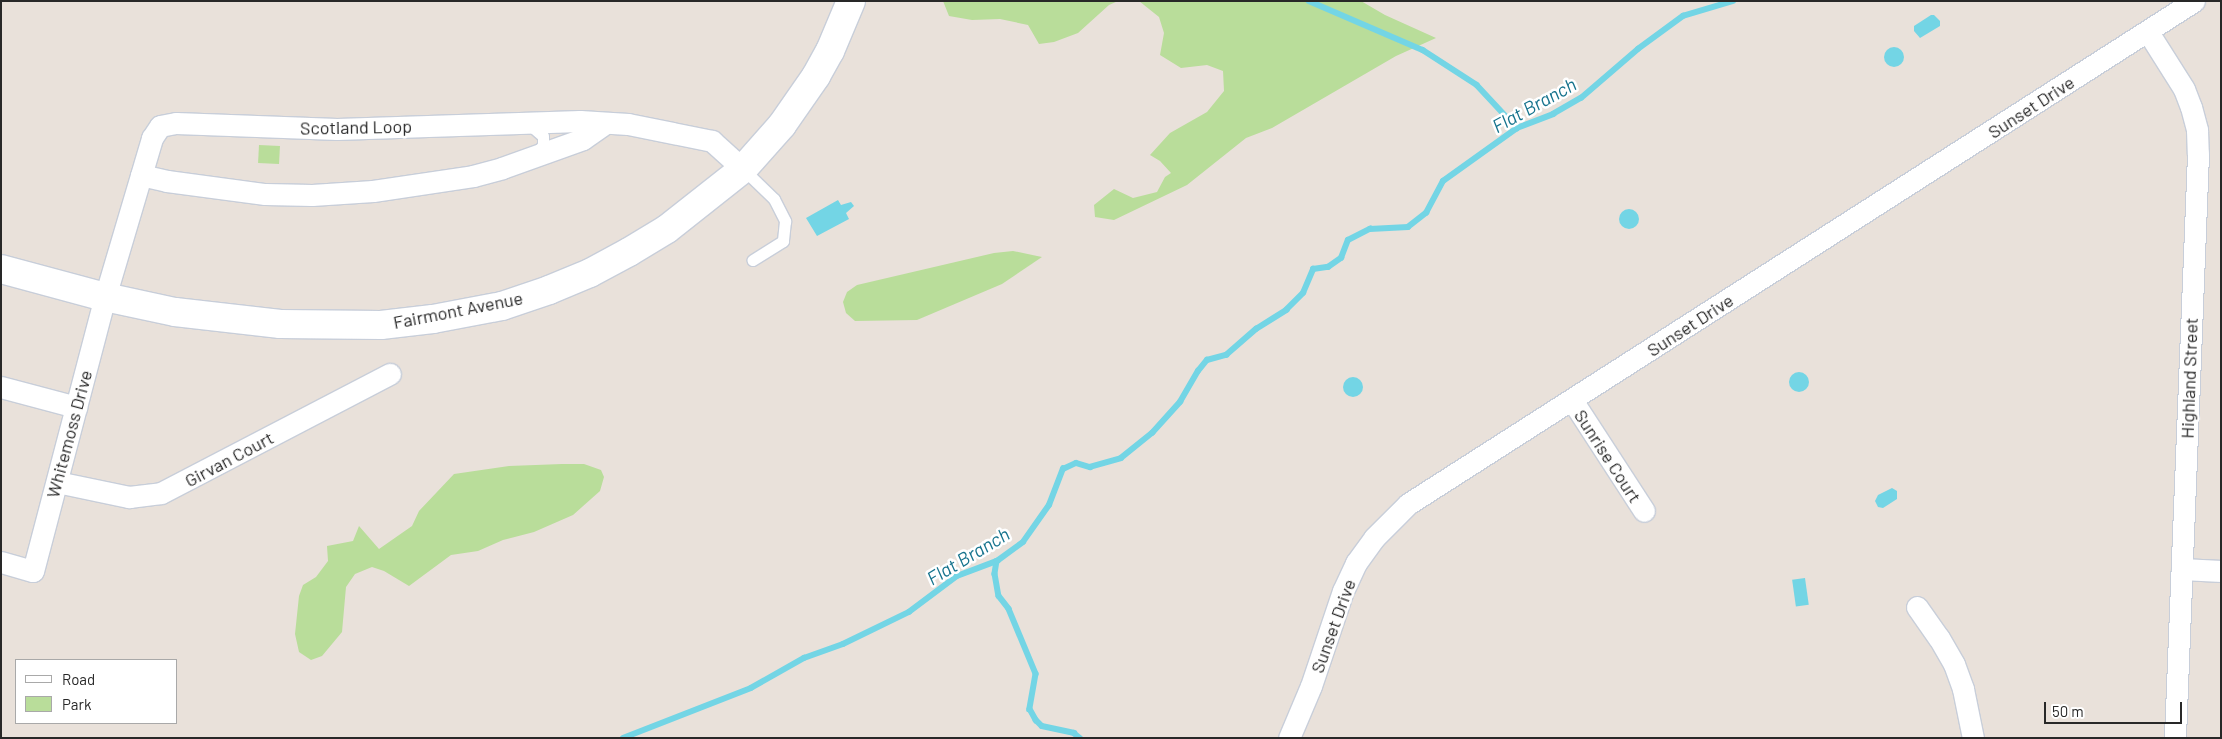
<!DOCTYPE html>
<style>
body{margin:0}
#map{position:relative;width:2222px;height:739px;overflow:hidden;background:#e9e1da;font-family:Barlow,sans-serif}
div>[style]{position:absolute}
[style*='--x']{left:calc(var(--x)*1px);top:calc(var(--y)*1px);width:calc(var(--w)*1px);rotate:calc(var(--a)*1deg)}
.green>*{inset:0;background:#b9dd9a;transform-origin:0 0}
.water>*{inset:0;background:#73d5e5;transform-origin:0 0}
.round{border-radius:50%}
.stream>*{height:5.5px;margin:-2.75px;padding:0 2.75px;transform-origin:2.75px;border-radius:2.75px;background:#73d5e5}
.roads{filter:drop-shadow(1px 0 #c8ced9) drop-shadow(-1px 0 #c8ced9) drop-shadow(0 1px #c8ced9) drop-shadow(0 -1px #c8ced9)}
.lane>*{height:11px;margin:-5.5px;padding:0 5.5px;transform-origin:5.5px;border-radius:5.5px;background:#fff}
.street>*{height:21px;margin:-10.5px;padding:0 10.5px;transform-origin:10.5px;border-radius:10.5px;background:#fff}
.secondary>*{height:28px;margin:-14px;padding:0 14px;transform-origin:14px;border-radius:14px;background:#fff}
span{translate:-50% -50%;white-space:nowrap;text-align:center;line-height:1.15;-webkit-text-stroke:5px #fff;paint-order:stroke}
.street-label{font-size:18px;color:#282828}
.water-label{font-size:19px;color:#16738d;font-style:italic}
.frame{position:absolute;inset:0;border:2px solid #282828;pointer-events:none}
.legend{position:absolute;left:15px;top:659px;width:162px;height:65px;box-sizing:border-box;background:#fff;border:1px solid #a9a9a9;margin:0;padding:6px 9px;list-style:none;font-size:15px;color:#282828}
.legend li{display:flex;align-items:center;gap:10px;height:25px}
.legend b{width:25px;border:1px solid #a9a9a9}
.scale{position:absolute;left:2044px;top:702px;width:138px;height:22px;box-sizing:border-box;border:2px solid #282828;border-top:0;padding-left:6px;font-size:15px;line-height:18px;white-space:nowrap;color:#282828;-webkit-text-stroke:4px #fff;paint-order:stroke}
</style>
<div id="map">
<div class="green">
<i style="clip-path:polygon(943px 1px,1118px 1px,1109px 5px,1078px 33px,1054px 42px,1039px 44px,1028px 25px,1000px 19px,972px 20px,949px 16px)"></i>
<i style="clip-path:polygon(1139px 1px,1361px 1px,1385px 15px,1436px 38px,1396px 56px,1272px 128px,1246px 138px,1187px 185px,1114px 220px,1095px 217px,1094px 205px,1114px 189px,1133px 198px,1157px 192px,1165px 177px,1171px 173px,1160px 161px,1150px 155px,1170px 133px,1207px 112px,1224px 91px,1223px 71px,1207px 65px,1181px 68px,1160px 55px,1164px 33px,1159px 17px)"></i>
<i style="left:259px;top:145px;width:21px;height:18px;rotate:3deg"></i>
<i style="clip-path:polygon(1013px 251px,1042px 257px,1002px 284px,917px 320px,855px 321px,846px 313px,843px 302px,847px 292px,857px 285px,994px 253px)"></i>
<i style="clip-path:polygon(562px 464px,584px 464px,601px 470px,604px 477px,600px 491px,573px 515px,534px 532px,503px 540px,478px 551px,451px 555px,409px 586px,384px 571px,372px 567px,355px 574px,346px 587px,342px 632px,322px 656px,311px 660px,299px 652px,295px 634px,299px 596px,303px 585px,316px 577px,328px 561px,327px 546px,353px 541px,359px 526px,379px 549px,412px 526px,419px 511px,454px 474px,509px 466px)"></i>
</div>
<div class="water">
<i style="clip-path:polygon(1931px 15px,1934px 15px,1940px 21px,1940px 26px,1920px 38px,1914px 31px,1914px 26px)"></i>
<i class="round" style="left:1884px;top:47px;width:20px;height:20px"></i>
<i style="clip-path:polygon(838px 200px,841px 205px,851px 202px,854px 206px,846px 213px,849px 219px,817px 236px,806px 218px)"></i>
<i class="round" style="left:1619px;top:209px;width:20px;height:20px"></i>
<i class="round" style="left:1789px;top:372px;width:20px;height:20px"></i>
<i class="round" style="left:1343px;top:377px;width:20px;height:20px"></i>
<i style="clip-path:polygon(1892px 488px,1897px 491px,1897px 499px,1883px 508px,1878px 507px,1875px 501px,1878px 495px)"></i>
<i style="left:1805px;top:578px;width:27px;height:13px;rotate:82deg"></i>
</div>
<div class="stream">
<i style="--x:1309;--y:1;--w:124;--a:23.3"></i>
<i style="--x:1423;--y:50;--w:64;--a:32.9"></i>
<i style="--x:1477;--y:85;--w:59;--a:47.1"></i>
<i style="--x:997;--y:561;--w:13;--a:99"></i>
<i style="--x:995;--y:574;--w:22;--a:80"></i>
<i style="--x:999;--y:596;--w:16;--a:52"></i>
<i style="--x:1009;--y:609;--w:70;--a:67.4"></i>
<i style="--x:1036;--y:674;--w:36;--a:100"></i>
<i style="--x:1030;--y:709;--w:13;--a:61"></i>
<i style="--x:1036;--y:720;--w:8;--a:45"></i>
<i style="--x:1042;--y:726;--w:33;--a:12"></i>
<i style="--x:1074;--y:733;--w:8;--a:40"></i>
<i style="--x:623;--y:738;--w:137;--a:-21.3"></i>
<i style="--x:751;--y:688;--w:61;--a:-29.5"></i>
<i style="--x:804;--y:658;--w:41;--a:-19.7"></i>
<i style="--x:843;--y:644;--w:73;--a:-25.9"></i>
<i style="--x:909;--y:612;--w:60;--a:-36.9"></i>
<i style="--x:957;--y:576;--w:43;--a:-20.6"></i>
<i style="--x:997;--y:561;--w:32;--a:-36"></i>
<i style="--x:1023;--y:542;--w:45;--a:-54.9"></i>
<i style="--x:1049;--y:505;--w:39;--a:-69"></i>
<i style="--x:1063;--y:469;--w:14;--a:-25"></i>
<i style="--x:1076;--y:463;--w:15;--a:16"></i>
<i style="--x:1090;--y:467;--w:32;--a:-16"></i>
<i style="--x:1121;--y:458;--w:40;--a:-39"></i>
<i style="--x:1152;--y:433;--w:42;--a:-47.9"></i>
<i style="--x:1180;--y:402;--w:36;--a:-60"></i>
<i style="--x:1198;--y:371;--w:14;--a:-51"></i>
<i style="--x:1207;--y:360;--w:20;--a:-15"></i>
<i style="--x:1226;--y:355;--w:40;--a:-41"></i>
<i style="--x:1256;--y:329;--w:36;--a:-32"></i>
<i style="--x:1286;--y:310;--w:24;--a:-45"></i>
<i style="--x:1303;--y:293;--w:26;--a:-67"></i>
<i style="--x:1313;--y:269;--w:15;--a:-8"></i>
<i style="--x:1328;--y:267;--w:16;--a:-35"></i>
<i style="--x:1341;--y:258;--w:19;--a:-69"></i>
<i style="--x:1348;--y:240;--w:25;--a:-27"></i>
<i style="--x:1370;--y:229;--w:38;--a:-3"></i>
<i style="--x:1408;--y:227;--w:23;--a:-38"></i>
<i style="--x:1426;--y:213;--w:36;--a:-62"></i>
<i style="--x:1443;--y:181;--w:91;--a:-35.6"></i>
<i style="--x:1517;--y:128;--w:39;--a:-21"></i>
<i style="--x:1553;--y:114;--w:32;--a:-30"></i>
<i style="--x:1581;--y:98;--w:75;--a:-40.7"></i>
<i style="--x:1638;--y:49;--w:56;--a:-36.3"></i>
<i style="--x:1683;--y:16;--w:52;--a:-16.7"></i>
</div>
<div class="roads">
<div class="lane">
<i style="--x:529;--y:124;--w:18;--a:41"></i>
<i style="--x:543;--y:136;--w:9;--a:90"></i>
<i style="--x:543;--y:145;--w:11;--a:128"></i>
<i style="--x:743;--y:169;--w:43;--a:44.1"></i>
<i style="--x:774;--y:199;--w:25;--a:63"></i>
<i style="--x:785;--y:221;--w:20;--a:96"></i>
<i style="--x:783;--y:241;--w:36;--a:148"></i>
</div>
<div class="street">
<i style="--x:2148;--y:32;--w:67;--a:57.7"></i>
<i style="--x:2184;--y:89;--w:19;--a:69"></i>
<i style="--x:2191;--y:107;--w:24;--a:75"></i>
<i style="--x:2197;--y:130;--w:24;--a:88"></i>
<i style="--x:2198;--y:154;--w:584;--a:92.26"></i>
<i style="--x:141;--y:175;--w:27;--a:13"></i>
<i style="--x:167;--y:181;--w:99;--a:7.6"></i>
<i style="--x:265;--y:194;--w:47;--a:1.2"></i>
<i style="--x:312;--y:195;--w:61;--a:-3.8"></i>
<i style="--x:373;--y:191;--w:101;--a:-8.5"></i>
<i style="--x:473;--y:176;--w:30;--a:-15"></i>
<i style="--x:502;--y:168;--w:86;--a:-19.7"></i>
<i style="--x:583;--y:139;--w:28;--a:-35"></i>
<i style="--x:1;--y:387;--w:78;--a:14.9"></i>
<i style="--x:1572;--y:400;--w:132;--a:57"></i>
<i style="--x:57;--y:482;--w:74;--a:11.8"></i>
<i style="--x:129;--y:497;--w:32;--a:-7"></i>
<i style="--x:161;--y:493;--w:258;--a:-27.5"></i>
<i style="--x:1;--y:562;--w:33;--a:16"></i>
<i style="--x:33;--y:571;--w:283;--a:-75.3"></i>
<i style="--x:105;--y:297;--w:166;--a:-73.5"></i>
<i style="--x:152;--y:138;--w:14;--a:-56"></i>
<i style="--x:160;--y:126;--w:16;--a:-11"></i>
<i style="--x:176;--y:123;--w:161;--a:2.1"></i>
<i style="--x:337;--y:129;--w:243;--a:-1.9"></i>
<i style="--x:580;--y:121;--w:48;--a:3.6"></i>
<i style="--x:628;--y:124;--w:86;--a:11.4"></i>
<i style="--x:712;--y:141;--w:42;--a:42.1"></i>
<i style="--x:2182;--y:569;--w:39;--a:3"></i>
<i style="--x:1917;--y:607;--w:38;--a:55"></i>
<i style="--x:1939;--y:638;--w:30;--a:60"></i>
<i style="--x:1954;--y:664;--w:27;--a:70"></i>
<i style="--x:1963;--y:689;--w:50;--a:78.5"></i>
<i style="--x:1289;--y:738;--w:56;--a:-67.1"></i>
<i style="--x:1311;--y:686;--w:100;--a:-71.4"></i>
<i style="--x:1343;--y:591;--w:31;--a:-65"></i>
<i style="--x:1356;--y:563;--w:31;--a:-54"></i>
<i style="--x:1374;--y:538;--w:48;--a:-45"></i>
<i style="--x:1408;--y:504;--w:933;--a:-32.62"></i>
</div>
<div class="secondary">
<i style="--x:1;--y:269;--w:108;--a:15.1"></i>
<i style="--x:105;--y:297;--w:72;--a:12.1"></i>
<i style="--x:175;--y:312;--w:106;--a:6.5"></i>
<i style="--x:280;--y:324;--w:101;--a:0.6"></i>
<i style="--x:381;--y:325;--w:52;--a:-6.6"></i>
<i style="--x:433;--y:319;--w:70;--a:-10.7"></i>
<i style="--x:502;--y:306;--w:50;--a:-18.8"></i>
<i style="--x:549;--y:290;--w:44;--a:-22.5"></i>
<i style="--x:590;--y:273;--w:44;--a:-28.3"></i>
<i style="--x:629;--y:252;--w:44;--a:-31.2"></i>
<i style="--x:667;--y:229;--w:97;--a:-38.3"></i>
<i style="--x:743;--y:169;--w:59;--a:-48.4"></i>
<i style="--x:782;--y:125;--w:60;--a:-55.2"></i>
<i style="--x:816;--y:76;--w:29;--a:-61"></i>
<i style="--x:830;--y:51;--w:54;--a:-67.2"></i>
</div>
</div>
<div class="street-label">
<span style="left:2031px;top:107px;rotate:-33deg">Sunset Drive</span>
<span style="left:356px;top:127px;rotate:-1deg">Scotland Loop</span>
<span style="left:458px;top:310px;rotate:-11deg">Fairmont Avenue</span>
<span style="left:1690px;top:325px;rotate:-33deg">Sunset Drive</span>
<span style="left:2189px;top:378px;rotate:-88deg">Highland Street</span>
<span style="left:69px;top:434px;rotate:-75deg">Whitemoss Drive</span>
<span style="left:1608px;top:456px;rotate:57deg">Sunrise Court</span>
<span style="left:229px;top:459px;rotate:-28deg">Girvan Court</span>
<span style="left:1333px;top:626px;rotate:-70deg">Sunset Drive</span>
</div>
<div class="water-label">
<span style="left:1534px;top:105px;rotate:-29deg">Flat Branch</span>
<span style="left:968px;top:556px;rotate:-31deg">Flat Branch</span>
</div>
<div class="frame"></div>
<ul class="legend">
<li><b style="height:6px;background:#fff"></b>Road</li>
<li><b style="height:14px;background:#b9dd9a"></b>Park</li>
</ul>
<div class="scale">50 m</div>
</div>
